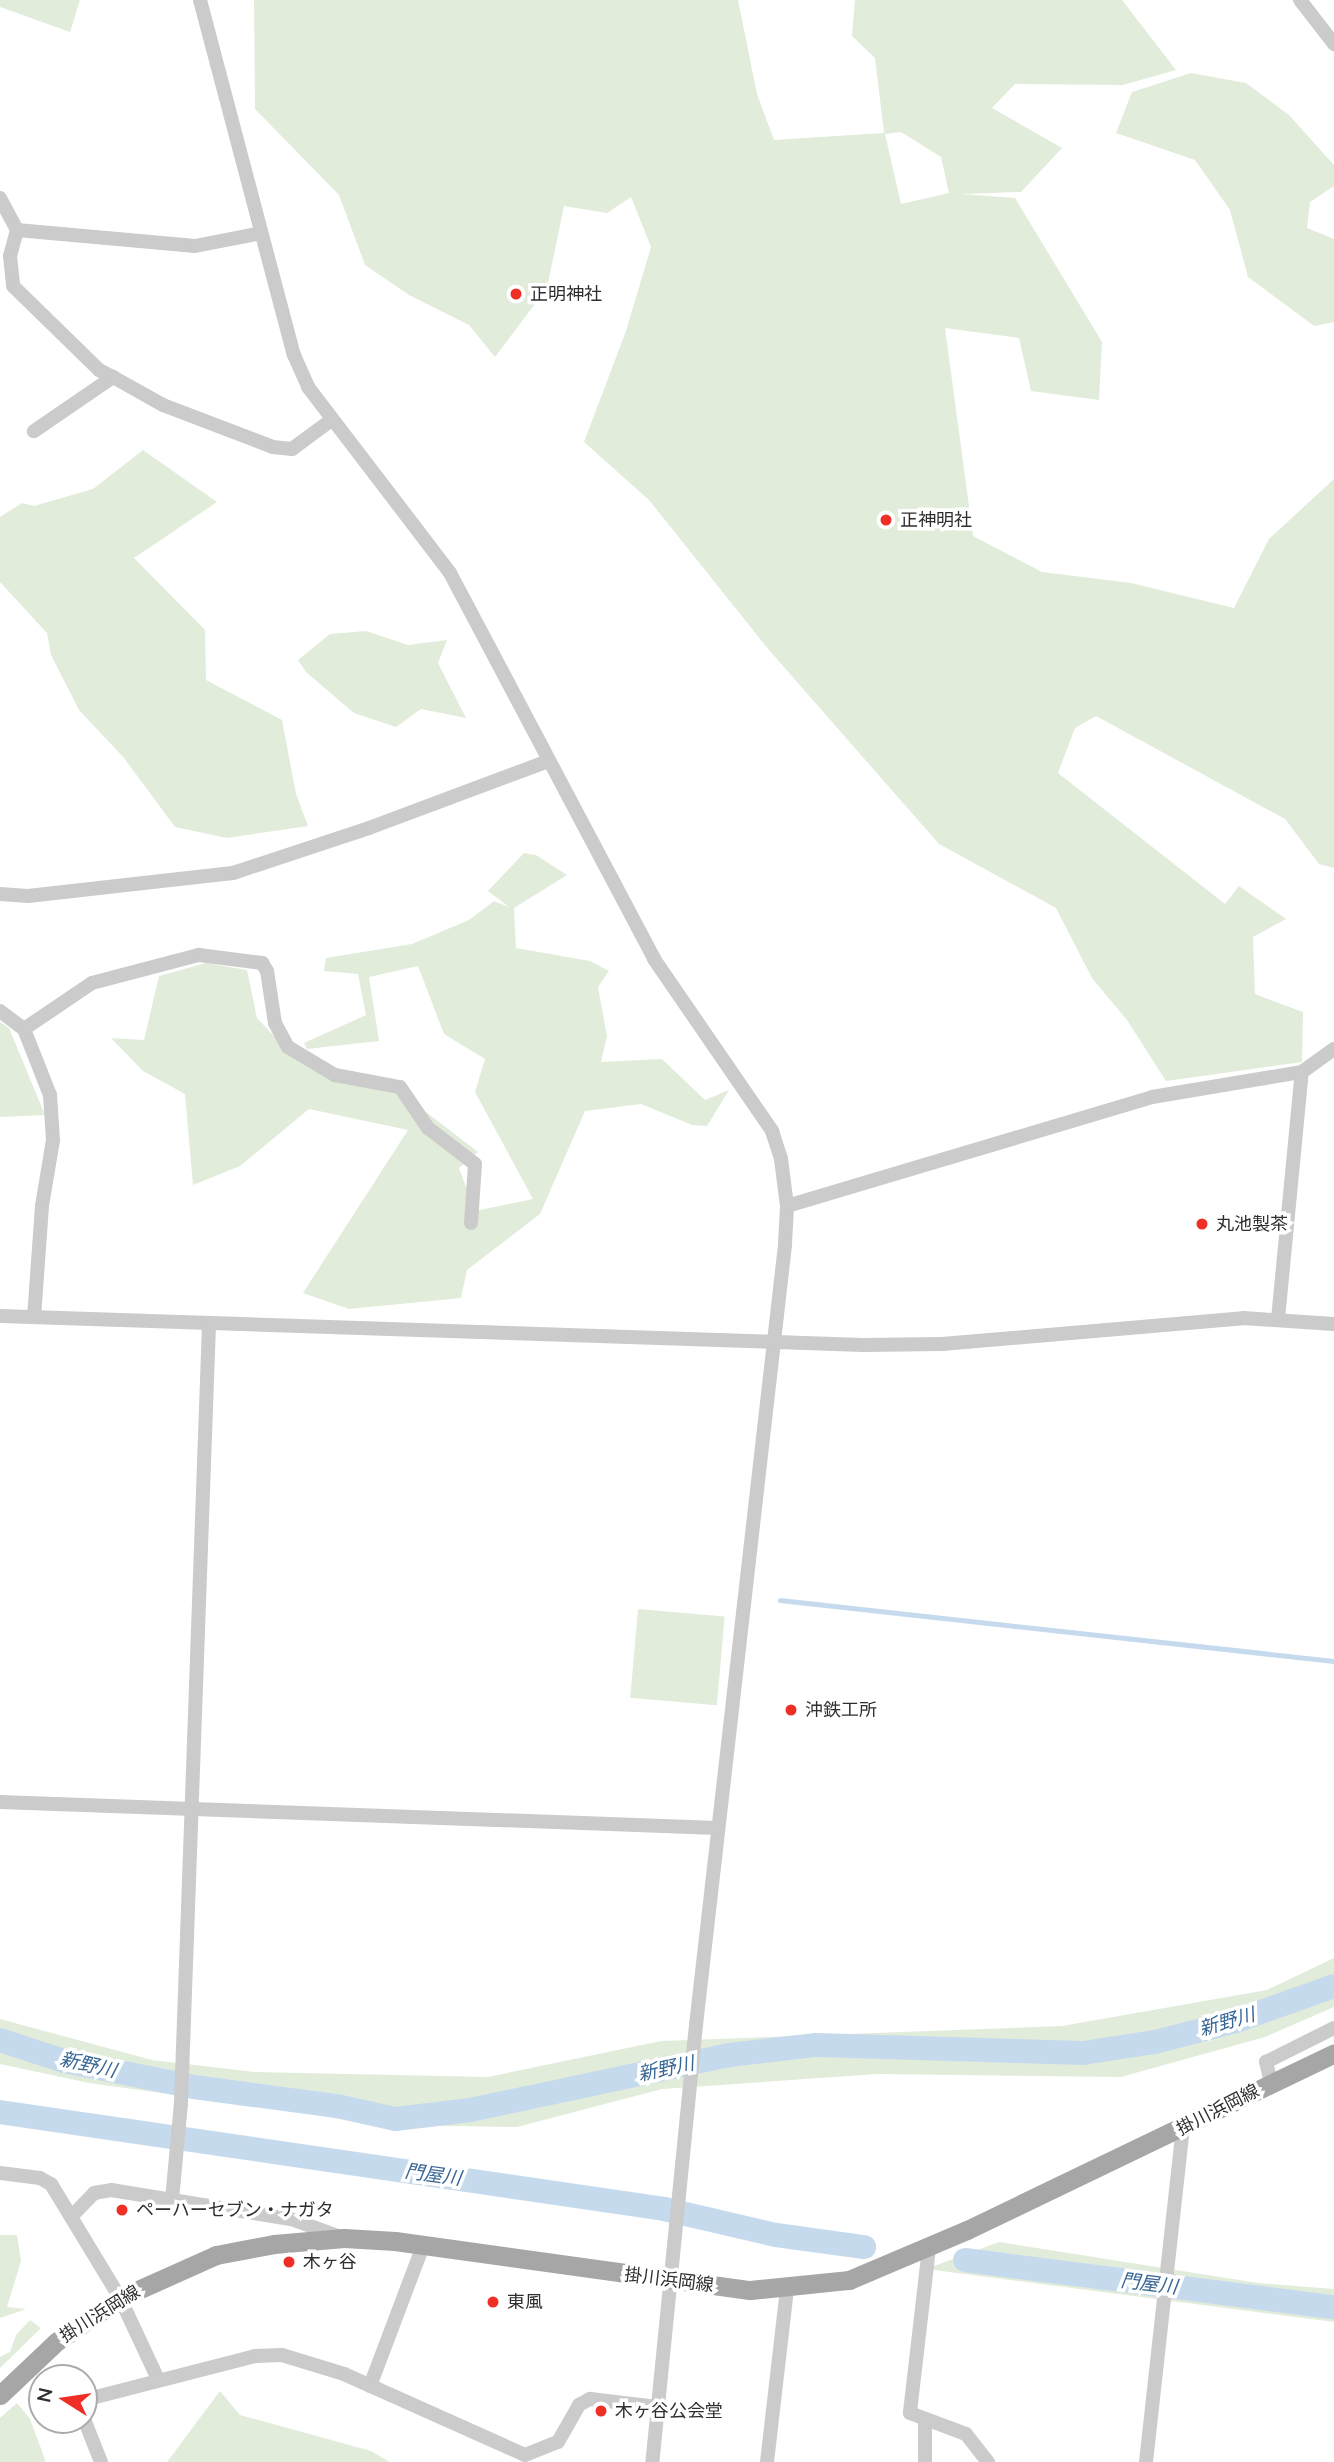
<!DOCTYPE html>
<meta charset="utf-8">
<style>
body{margin:0}
#map{position:relative;width:1334px;height:2462px;overflow:hidden;background:#fff;font-family:Mulish,"Noto Sans JP",sans-serif}
div>[style]{position:absolute}
[style*='--x']{left:calc(var(--x)*1px);top:calc(var(--y)*1px);width:calc(var(--w)*1px);rotate:calc(var(--a)*1deg)}
.green>*{inset:0;background:#e2ecdb;transform-origin:0 0}
.stream>*{height:4.5px;margin:-2.25px;padding:0 2.25px;transform-origin:2.25px;border-radius:2.25px;background:#c6daed}
.river>*{height:24px;margin:-12px;padding:0 12px;transform-origin:12px;border-radius:12px;background:#c6daed}
.minor>*{height:14px;margin:-7px;padding:0 7px;transform-origin:7px;border-radius:7px;background:#cbcbcb}
.major>*{height:19px;margin:-9.5px;padding:0 9.5px;transform-origin:9.5px;border-radius:9.5px;background:#a6a6a6}
.dots>*{width:19px;height:19px;translate:-50% -50%;box-sizing:border-box;border:4px solid #fff;border-radius:50%}
span{translate:-50% -50%;white-space:nowrap;text-align:center;line-height:1.15;-webkit-text-stroke:7px #fff;paint-order:stroke}
.poi-label{font-size:18px;color:#2e2e2e}
.left{translate:0 -50%;text-align:left}
.street-label{font-size:18px;color:#2e2e2e}
.water-label{font-size:19px;color:#376695;font-style:italic}
.north{position:absolute;left:28px;top:2364px;width:70px;height:70px;box-sizing:border-box;background:#fff;border:2px solid #ababab;border-radius:50%;rotate:282deg;font-size:19px;font-weight:700;line-height:28px;text-align:center;color:#2e2e2e}
.north::after{content:'';display:block;margin:auto;width:24px;height:32px;background:#ef2e26;clip-path:polygon(50% 0,100% 100%,50% 72%,0 100%)}
</style>
<div id="map">
<div class="green">
<i style="clip-path:polygon(0 0,80px 0,70px 32px,0 7px)"></i>
<i style="clip-path:polygon(evenodd,254px 0,738px 0,757px 94px,774px 140px,884px 133px,875px 58px,852px 36px,855px 0,1122px 0,1176px 70px,1123px 85px,1015px 84px,992px 108px,1062px 148px,1021px 192px,961px 194px,1015px 198px,1102px 342px,1099px 400px,1031px 391px,1019px 338px,945px 328px,973px 536px,1042px 572px,1131px 583px,1234px 608px,1269px 539px,1334px 479px,1334px 868px,1319px 864px,1285px 819px,1096px 716px,1075px 728px,1058px 773px,1225px 904px,1239px 886px,1286px 919px,1253px 937px,1255px 994px,1303px 1012px,1302px 1062px,1166px 1081px,1127px 1020px,1092px 978px,1056px 908px,939px 844px,769px 650px,649px 500px,584px 442px,626px 331px,651px 247px,631px 197px,607px 213px,564px 206px,547px 288px,495px 357px,469px 325px,409px 295px,365px 265px,339px 195px,255px 109px,254px 0,901px 132px,941px 157px,949px 193px,901px 204px,885px 134px,901px 132px)"></i>
<i style="clip-path:polygon(1191px 73px,1246px 83px,1289px 115px,1334px 165px,1334px 186px,1310px 202px,1307px 228px,1334px 239px,1334px 322px,1314px 326px,1248px 277px,1230px 210px,1195px 160px,1116px 133px,1132px 92px)"></i>
<i style="clip-path:polygon(143px 450px,217px 502px,134px 558px,205px 630px,206px 680px,282px 720px,296px 794px,308px 826px,227px 838px,175px 827px,124px 758px,79px 710px,51px 655px,47px 633px,0 582px,0 517px,22px 503px,34px 506px,93px 489px)"></i>
<i style="clip-path:polygon(366px 631px,408px 645px,447px 640px,438px 663px,466px 718px,421px 709px,396px 727px,354px 713px,306px 672px,298px 660px,330px 634px)"></i>
<i style="clip-path:polygon(524px 853px,536px 855px,567px 875px,514px 908px,516px 948px,590px 961px,609px 971px,598px 987px,607px 1036px,601px 1062px,662px 1059px,705px 1100px,729px 1090px,707px 1126px,692px 1125px,641px 1104px,585px 1111px,540px 1214px,467px 1270px,461px 1298px,349px 1309px,303px 1293px,408px 1130px,309px 1109px,240px 1166px,193px 1185px,185px 1094px,143px 1071px,111px 1038px,144px 1040px,159px 976px,206px 963px,247px 970px,257px 1018px,291px 1054px,316px 1069px,383px 1079px,478px 1152px,459px 1168px,475px 1211px,533px 1199px,475px 1092px,485px 1059px,444px 1034px,418px 966px,369px 977px,379px 1041px,307px 1049px,304px 1043px,366px 1015px,358px 974px,324px 971px,326px 958px,412px 944px,469px 920px,494px 901px,509px 907px,488px 891px)"></i>
<i style="clip-path:polygon(0 1022px,9px 1028px,45px 1115px,0 1117px)"></i>
<i style="left:638px;top:1609px;width:87px;height:89px;rotate:5deg"></i>
<i style="clip-path:polygon(1334px 1958px,1334px 2007px,1265px 2037px,1121px 2077px,878px 2074px,662px 2089px,517px 2127px,393px 2125px,89px 2083px,0 2064px,0 2019px,152px 2060px,255px 2072px,488px 2077px,661px 2041px,1062px 2026px,1267px 1990px)"></i>
<i style="clip-path:polygon(0 2235px,17px 2235px,21px 2261px,7px 2307px,26px 2309px,0 2318px)"></i>
<i style="clip-path:polygon(999px 2242px,1258px 2283px,1334px 2289px,1334px 2322px,926px 2269px)"></i>
<i style="clip-path:polygon(30px 2320px,41px 2328px,0 2368px,0 2357px,10px 2352px,16px 2335px)"></i>
<i style="clip-path:polygon(220px 2391px,240px 2415px,371px 2451px,390px 2462px,167px 2462px)"></i>
<i style="clip-path:polygon(17px 2403px,30px 2419px,46px 2462px,0 2462px,0 2418px)"></i>
</div>
<div class="stream">
<i style="--x:780;--y:1600;--w:557;--a:6.28"></i>
</div>
<div class="river">
<i style="--x:0;--y:2040;--w:67;--a:18.2"></i>
<i style="--x:64;--y:2061;--w:133;--a:11.3"></i>
<i style="--x:194;--y:2087;--w:144;--a:7.6"></i>
<i style="--x:337;--y:2106;--w:59;--a:12.6"></i>
<i style="--x:395;--y:2119;--w:76;--a:-6.8"></i>
<i style="--x:470;--y:2110;--w:265;--a:-12"></i>
<i style="--x:729;--y:2055;--w:88;--a:-6.6"></i>
<i style="--x:816;--y:2045;--w:267;--a:1.7"></i>
<i style="--x:1083;--y:2053;--w:73;--a:-8.7"></i>
<i style="--x:1155;--y:2042;--w:84;--a:-14.5"></i>
<i style="--x:1236;--y:2021;--w:104;--a:-19.7"></i>
<i style="--x:0;--y:2112;--w:671;--a:8.31"></i>
<i style="--x:664;--y:2209;--w:115;--a:13.1"></i>
<i style="--x:776;--y:2235;--w:89;--a:7.8"></i>
<i style="--x:965;--y:2260;--w:372;--a:7.3"></i>
</div>
<div class="minor">
<i style="--x:200;--y:0;--w:367;--a:75.2"></i>
<i style="--x:294;--y:355;--w:35;--a:66"></i>
<i style="--x:308;--y:387;--w:234;--a:52.6"></i>
<i style="--x:450;--y:573;--w:437;--a:62.1"></i>
<i style="--x:654;--y:959;--w:209;--a:55.5"></i>
<i style="--x:772;--y:1131;--w:29;--a:72"></i>
<i style="--x:781;--y:1159;--w:47;--a:82.7"></i>
<i style="--x:787;--y:1206;--w:39;--a:93"></i>
<i style="--x:785;--y:1245;--w:785;--a:96.51"></i>
<i style="--x:696;--y:2025;--w:439;--a:95.7"></i>
<i style="--x:1300;--y:0;--w:56;--a:52.3"></i>
<i style="--x:0;--y:198;--w:36;--a:62"></i>
<i style="--x:17;--y:230;--w:27;--a:105"></i>
<i style="--x:10;--y:256;--w:30;--a:84"></i>
<i style="--x:13;--y:286;--w:120;--a:44.3"></i>
<i style="--x:99;--y:370;--w:16;--a:27"></i>
<i style="--x:113;--y:377;--w:96;--a:145.6"></i>
<i style="--x:17;--y:230;--w:179;--a:5.1"></i>
<i style="--x:195;--y:246;--w:67;--a:-11.1"></i>
<i style="--x:113;--y:377;--w:57;--a:29.2"></i>
<i style="--x:163;--y:405;--w:118;--a:20.9"></i>
<i style="--x:273;--y:447;--w:19;--a:6"></i>
<i style="--x:292;--y:449;--w:47;--a:-36.4"></i>
<i style="--x:0;--y:894;--w:28;--a:4"></i>
<i style="--x:28;--y:896;--w:206;--a:-6.4"></i>
<i style="--x:233;--y:873;--w:143;--a:-18.3"></i>
<i style="--x:369;--y:828;--w:191;--a:-20.5"></i>
<i style="--x:0;--y:1011;--w:30;--a:37"></i>
<i style="--x:24;--y:1029;--w:71;--a:68.5"></i>
<i style="--x:50;--y:1095;--w:45;--a:86.2"></i>
<i style="--x:53;--y:1140;--w:67;--a:99.5"></i>
<i style="--x:42;--y:1206;--w:111;--a:94.1"></i>
<i style="--x:24;--y:1029;--w:82;--a:-34.1"></i>
<i style="--x:92;--y:983;--w:111;--a:-14.7"></i>
<i style="--x:199;--y:955;--w:64;--a:7.2"></i>
<i style="--x:262;--y:963;--w:9;--a:58"></i>
<i style="--x:267;--y:971;--w:53;--a:81.3"></i>
<i style="--x:275;--y:1023;--w:27;--a:62"></i>
<i style="--x:288;--y:1047;--w:55;--a:30.8"></i>
<i style="--x:335;--y:1075;--w:66;--a:10.5"></i>
<i style="--x:400;--y:1087;--w:50;--a:55.7"></i>
<i style="--x:428;--y:1128;--w:59;--a:37.5"></i>
<i style="--x:475;--y:1164;--w:59;--a:93.9"></i>
<i style="--x:787;--y:1206;--w:381;--a:-16.6"></i>
<i style="--x:1152;--y:1097;--w:152;--a:-9.5"></i>
<i style="--x:1302;--y:1072;--w:39;--a:-36"></i>
<i style="--x:0;--y:1316;--w:863;--a:1.92"></i>
<i style="--x:863;--y:1345;--w:79;--a:-0.7"></i>
<i style="--x:942;--y:1344;--w:302;--a:-4.9"></i>
<i style="--x:1243;--y:1318;--w:91;--a:3.8"></i>
<i style="--x:1278;--y:1319;--w:248;--a:-84.5"></i>
<i style="--x:0;--y:1802;--w:718;--a:2.07"></i>
<i style="--x:1271;--y:2083;--w:22;--a:-103"></i>
<i style="--x:1266;--y:2062;--w:76;--a:-26.6"></i>
<i style="--x:0;--y:2173;--w:40;--a:7.1"></i>
<i style="--x:40;--y:2178;--w:13;--a:29"></i>
<i style="--x:51;--y:2184;--w:133;--a:58.8"></i>
<i style="--x:120;--y:2298;--w:89;--a:64.9"></i>
<i style="--x:172;--y:2200;--w:97;--a:-84.7"></i>
<i style="--x:181;--y:2103;--w:780;--a:-87.94"></i>
<i style="--x:71;--y:2217;--w:33;--a:-46"></i>
<i style="--x:94;--y:2193;--w:17;--a:-10"></i>
<i style="--x:111;--y:2190;--w:182;--a:9.2"></i>
<i style="--x:291;--y:2219;--w:50;--a:19.9"></i>
<i style="--x:929;--y:2248;--w:166;--a:96.6"></i>
<i style="--x:910;--y:2413;--w:60;--a:20.6"></i>
<i style="--x:966;--y:2434;--w:36;--a:52"></i>
<i style="--x:370;--y:2386;--w:150;--a:-69.3"></i>
<i style="--x:84;--y:2400;--w:177;--a:-14.4"></i>
<i style="--x:255;--y:2356;--w:27;--a:-2"></i>
<i style="--x:282;--y:2355;--w:65;--a:17"></i>
<i style="--x:344;--y:2374;--w:198;--a:24.1"></i>
<i style="--x:525;--y:2455;--w:35;--a:-22"></i>
<i style="--x:558;--y:2442;--w:43;--a:-60.4"></i>
<i style="--x:579;--y:2405;--w:13;--a:-29"></i>
<i style="--x:590;--y:2399;--w:68;--a:6.7"></i>
<i style="--x:84;--y:2419;--w:46;--a:68.4"></i>
<i style="--x:925;--y:2422;--w:40;--a:90"></i>
<i style="--x:767;--y:2462;--w:175;--a:-83.4"></i>
<i style="--x:1146;--y:2462;--w:335;--a:-83.7"></i>
</div>
<div class="major">
<i style="--x:0;--y:2395;--w:77;--a:-43.4"></i>
<i style="--x:56;--y:2342;--w:78;--a:-34.5"></i>
<i style="--x:120;--y:2298;--w:105;--a:-24.1"></i>
<i style="--x:216;--y:2255;--w:59;--a:-10.7"></i>
<i style="--x:274;--y:2244;--w:70;--a:-4.9"></i>
<i style="--x:344;--y:2238;--w:51;--a:3.4"></i>
<i style="--x:395;--y:2241;--w:358;--a:7.9"></i>
<i style="--x:750;--y:2290;--w:100;--a:-5.8"></i>
<i style="--x:849;--y:2280;--w:128;--a:-23"></i>
<i style="--x:967;--y:2230;--w:407;--a:-25.7"></i>
</div>
<div class="dots">
<i style="left:516px;top:294px;background:#ef2e26"></i>
<i style="left:886px;top:520px;background:#ef2e26"></i>
<i style="left:1202px;top:1224px;background:#ef2e26"></i>
<i style="left:791px;top:1710px;background:#ef2e26"></i>
<i style="left:122px;top:2210px;background:#ef2e26"></i>
<i style="left:289px;top:2262px;background:#ef2e26"></i>
<i style="left:493px;top:2302px;background:#ef2e26"></i>
<i style="left:601px;top:2411px;background:#ef2e26"></i>
</div>
<div class="poi-label">
<span class="left" style="left:530px;top:294px">正明神社</span>
<span class="left" style="left:900px;top:520px">正神明社</span>
<span class="left" style="left:1216px;top:1224px">丸池製茶</span>
<span class="left" style="left:805px;top:1710px">沖鉄工所</span>
<span class="left" style="left:136px;top:2210px">ペーハーセブン・ナガタ</span>
<span class="left" style="left:303px;top:2262px">木ヶ谷</span>
<span class="left" style="left:507px;top:2302px">東風</span>
<span class="left" style="left:615px;top:2411px">木ヶ谷公会堂</span>
</div>
<div class="street-label">
<span style="left:1218px;top:2110px;rotate:-27deg">掛川浜岡線</span>
<span style="left:669px;top:2280px;rotate:7deg">掛川浜岡線</span>
<span style="left:100px;top:2314px;rotate:-32deg">掛川浜岡線</span>
</div>
<div class="water-label">
<span style="left:1227px;top:2022px;rotate:-16deg">新野川</span>
<span style="left:88px;top:2065px;rotate:13deg">新野川</span>
<span style="left:666px;top:2069px;rotate:-12deg">新野川</span>
<span style="left:433px;top:2175px;rotate:8deg">門屋川</span>
<span style="left:1149px;top:2284px;rotate:7deg">門屋川</span>
</div>
<div class="north">N</div>
</div>
